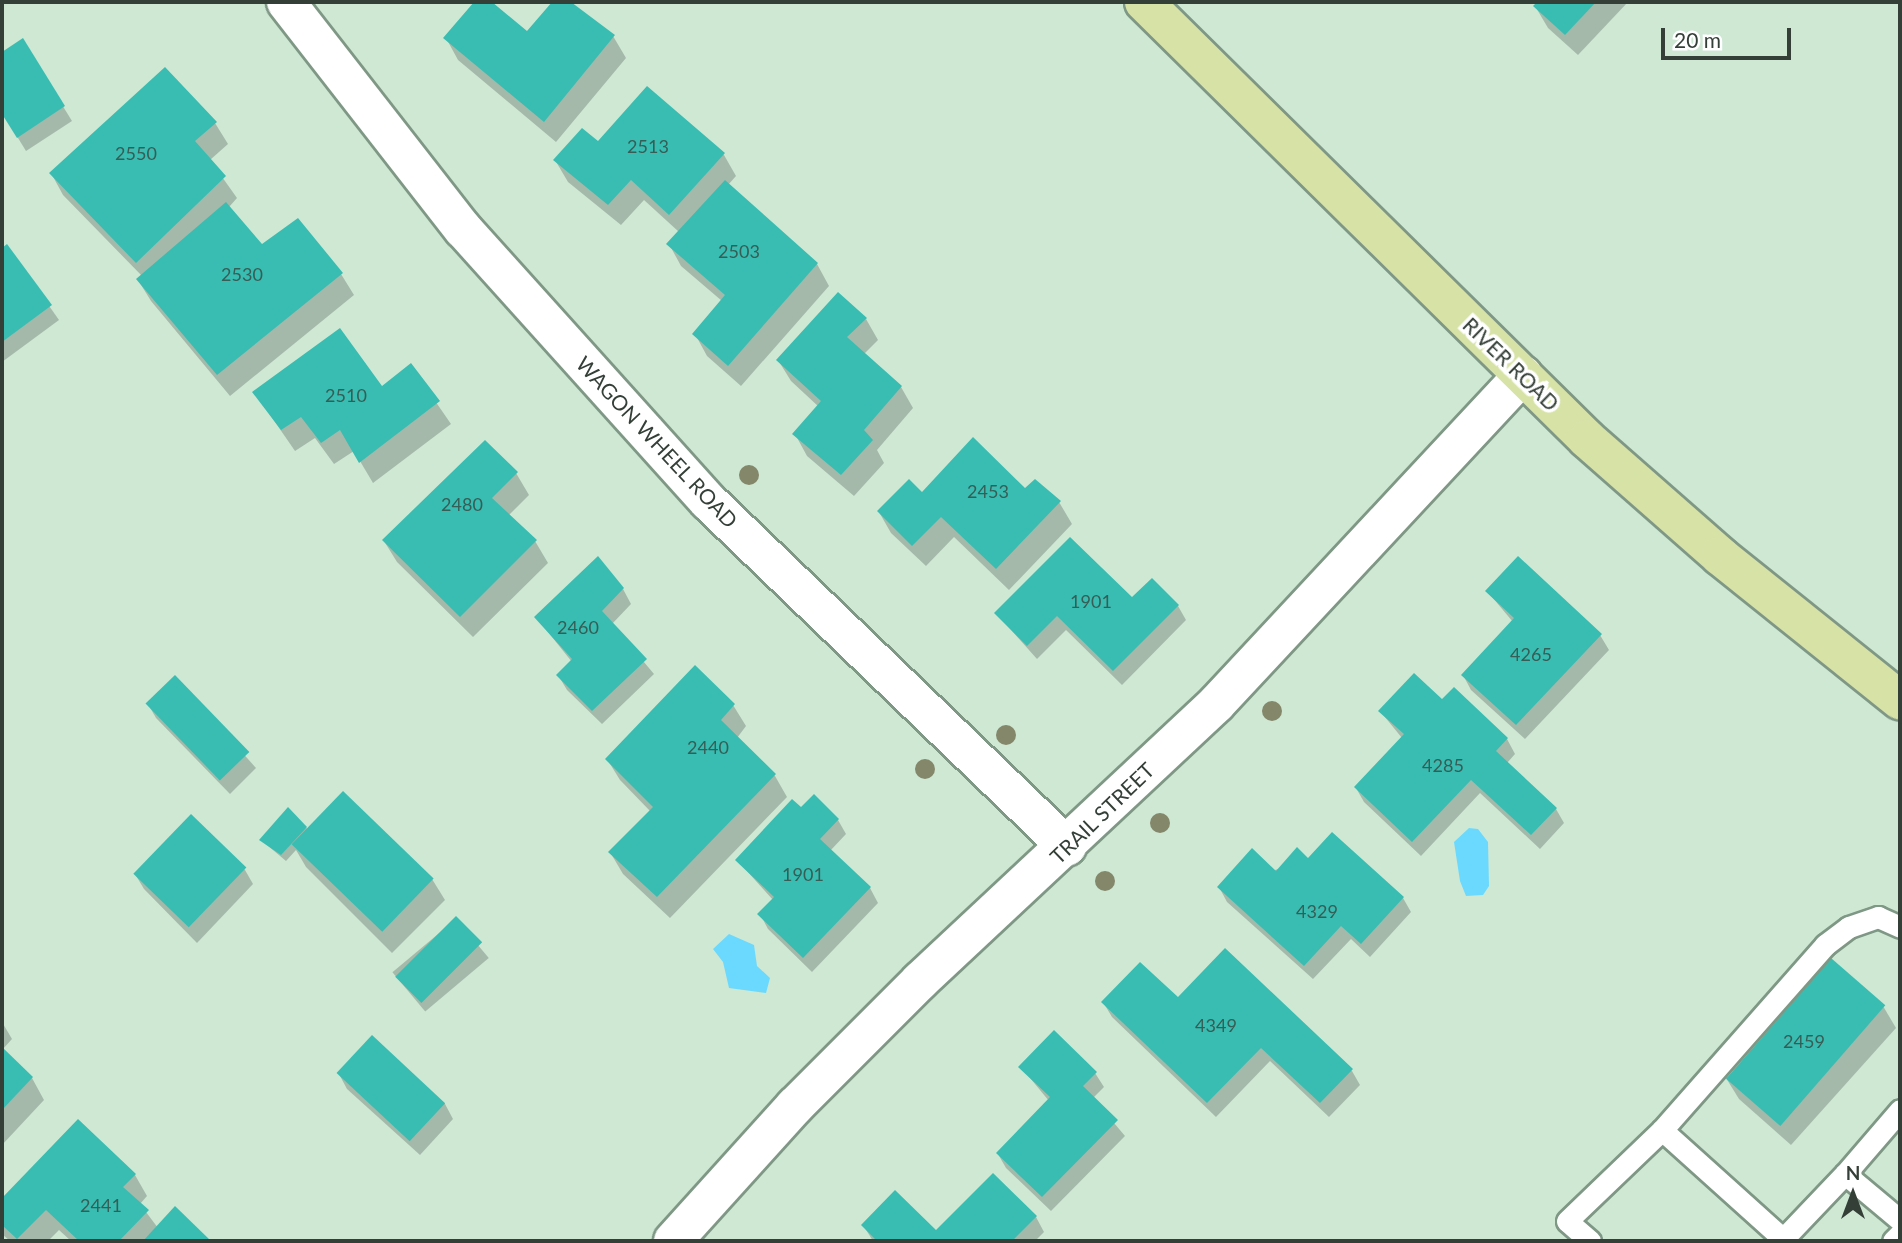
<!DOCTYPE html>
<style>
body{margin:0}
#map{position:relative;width:1902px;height:1243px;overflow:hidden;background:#cee8d4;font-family:Lato,sans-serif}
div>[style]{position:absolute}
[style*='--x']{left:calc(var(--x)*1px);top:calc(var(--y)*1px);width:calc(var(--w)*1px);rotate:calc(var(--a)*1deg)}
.water>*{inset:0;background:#6bd9fd}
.shadow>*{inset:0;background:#0003;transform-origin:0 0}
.building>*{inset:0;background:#39bdb2;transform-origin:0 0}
.roads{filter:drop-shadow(2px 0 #7f9785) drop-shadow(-2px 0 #7f9785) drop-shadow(0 2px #7f9785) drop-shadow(0 -2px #7f9785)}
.lane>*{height:21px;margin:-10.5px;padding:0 10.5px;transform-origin:10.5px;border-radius:10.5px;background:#fff}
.street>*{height:38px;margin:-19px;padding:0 19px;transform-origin:19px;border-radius:19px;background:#fff}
.primary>*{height:38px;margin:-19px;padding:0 19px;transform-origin:19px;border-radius:19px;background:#d7e2a7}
.trees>*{width:20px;height:20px;margin:-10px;border-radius:50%;background:#84876a}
span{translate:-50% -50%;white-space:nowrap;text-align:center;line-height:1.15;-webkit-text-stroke:7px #fff;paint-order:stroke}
.number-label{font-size:18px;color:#355e56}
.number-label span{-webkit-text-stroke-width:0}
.street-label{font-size:21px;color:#343f37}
.frame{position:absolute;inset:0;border:4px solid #343f37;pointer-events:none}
.north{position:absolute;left:1818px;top:1159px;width:70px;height:70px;-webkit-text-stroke:5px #fff;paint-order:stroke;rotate:0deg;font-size:19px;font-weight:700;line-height:28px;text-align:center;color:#343f37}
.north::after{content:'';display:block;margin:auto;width:24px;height:32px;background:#343f37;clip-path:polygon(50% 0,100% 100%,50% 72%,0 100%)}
.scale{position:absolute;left:1661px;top:28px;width:130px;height:32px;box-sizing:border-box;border:4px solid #343f37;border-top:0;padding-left:9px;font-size:21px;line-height:24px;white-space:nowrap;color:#343f37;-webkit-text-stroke:5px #fff;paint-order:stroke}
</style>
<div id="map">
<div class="water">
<i style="clip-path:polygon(1469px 828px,1478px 829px,1488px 842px,1489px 886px,1483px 895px,1466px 896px,1460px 881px,1454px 842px)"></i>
<i style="clip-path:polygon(729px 934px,754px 945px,757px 966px,770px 978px,766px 993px,729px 988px,723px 962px,713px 949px)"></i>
</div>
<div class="shadow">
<i style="clip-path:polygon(477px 2px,490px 2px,527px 34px,555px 2px,568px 2px,613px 36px,626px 58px,556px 142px,458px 60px,446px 38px)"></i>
<i style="clip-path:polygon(1539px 2px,1628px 2px,1578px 55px,1548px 28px,1535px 6px)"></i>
<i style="clip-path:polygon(22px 40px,72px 121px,26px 151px,2px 112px,2px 54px)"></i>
<i style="clip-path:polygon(647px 89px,724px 155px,736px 176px,728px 185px,817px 264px,829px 286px,741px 386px,707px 356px,695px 334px,722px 301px,681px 266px,669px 244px,679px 232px,644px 200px,621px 225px,568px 182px,555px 160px,599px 144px)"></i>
<i style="clip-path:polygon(215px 123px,228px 144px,210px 160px,237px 198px,229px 207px,262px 246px,341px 274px,354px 295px,230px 396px,151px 301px,138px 280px,142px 276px,63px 195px,51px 173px)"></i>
<i style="clip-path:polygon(7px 246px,59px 320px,2px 362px,2px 250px)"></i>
<i style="clip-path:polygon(866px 319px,878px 340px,864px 354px,901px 387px,913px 408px,877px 450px,884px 463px,854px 496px,807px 456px,795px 434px,819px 407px,791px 381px,778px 360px)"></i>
<i style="clip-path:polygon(411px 366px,451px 424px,373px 483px,354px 451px,334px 464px,315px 438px,295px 451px,255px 393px,382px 388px)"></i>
<i style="clip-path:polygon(516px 473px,529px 495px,508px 516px,535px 541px,548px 563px,473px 637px,397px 562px,384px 541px)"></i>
<i style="clip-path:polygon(1025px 491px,1059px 502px,1072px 524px,1009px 590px,954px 537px,926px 566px,891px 533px,879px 512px)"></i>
<i style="clip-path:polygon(623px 589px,631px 604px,612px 624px,654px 674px,602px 724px,567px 690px,558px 675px,572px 662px,536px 617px)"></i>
<i style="clip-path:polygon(1487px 591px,1600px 635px,1609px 650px,1525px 739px,1471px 690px,1463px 675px,1513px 622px)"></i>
<i style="clip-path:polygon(1132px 600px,1178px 606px,1186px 620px,1122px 685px,1066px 630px,1037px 659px,997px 614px)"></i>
<i style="clip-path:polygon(175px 677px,256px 768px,230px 794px,156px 718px,148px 704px)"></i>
<i style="clip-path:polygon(1454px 689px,1507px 739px,1515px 754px,1507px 763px,1556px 809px,1564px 823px,1540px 849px,1480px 793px,1421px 856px,1364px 802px,1356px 788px,1402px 738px,1380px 711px,1442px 702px)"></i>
<i style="clip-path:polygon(733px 705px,746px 726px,737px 738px,775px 776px,787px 797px,670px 918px,623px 874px,610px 852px,651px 812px,620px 780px,607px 759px)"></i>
<i style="clip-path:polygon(801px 809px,838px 820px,846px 834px,830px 851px,870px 888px,878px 903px,812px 972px,768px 929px,760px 914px,773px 900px,737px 860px)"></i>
<i style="clip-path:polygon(191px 816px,245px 870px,253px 884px,197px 943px,144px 889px,135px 874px)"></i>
<i style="clip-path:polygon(306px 828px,432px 879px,445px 900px,392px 953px,306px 867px,296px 850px,286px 861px,261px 840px)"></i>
<i style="clip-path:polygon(1308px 860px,1403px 898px,1411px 912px,1370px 957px,1351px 939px,1313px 979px,1227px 902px,1219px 887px)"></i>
<i style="left:456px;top:919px;width:51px;height:83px;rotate:50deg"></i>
<i style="clip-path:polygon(1225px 950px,1352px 1071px,1360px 1085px,1329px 1117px,1270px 1061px,1216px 1117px,1112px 1017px,1103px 1002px,1178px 1000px)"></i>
<i style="clip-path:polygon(1883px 1006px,1896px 1028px,1791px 1145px,1739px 1099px,1726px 1078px)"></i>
<i style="clip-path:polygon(2px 1022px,12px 1039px,2px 1050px,32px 1078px,44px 1100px,2px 1145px)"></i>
<i style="clip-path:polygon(372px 1038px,445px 1104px,453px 1119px,420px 1155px,347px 1089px,339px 1074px)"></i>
<i style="clip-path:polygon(1021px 1067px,1095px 1073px,1104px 1087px,1093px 1098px,1125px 1136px,1051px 1211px,1006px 1168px,998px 1154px,1049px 1101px)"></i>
<i style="clip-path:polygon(78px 1122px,135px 1175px,147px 1196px,140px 1204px,158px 1228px,175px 1209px,208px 1241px,71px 1241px,59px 1230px,48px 1241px,10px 1241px,2px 1234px,2px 1200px)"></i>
<i style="clip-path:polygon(1036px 1217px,1044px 1232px,1035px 1241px,873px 1241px,863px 1225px,936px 1232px)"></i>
</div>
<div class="building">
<i style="clip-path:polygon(474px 2px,492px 2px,527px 31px,552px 2px,571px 2px,615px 35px,544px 122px,443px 38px)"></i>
<i style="clip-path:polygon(1537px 2px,1596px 2px,1565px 35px,1533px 6px)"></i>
<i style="clip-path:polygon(23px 38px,65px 106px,17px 138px,2px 114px,2px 52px)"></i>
<i style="clip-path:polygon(165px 67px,217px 122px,195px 141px,226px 176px,136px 263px,49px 173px)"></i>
<i style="clip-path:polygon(647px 86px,725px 153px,669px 215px,631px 180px,608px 205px,553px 160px,582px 128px,598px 141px)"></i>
<i style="clip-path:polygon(725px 180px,818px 263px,728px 366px,692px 334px,725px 295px,666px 244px)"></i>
<i style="clip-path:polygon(226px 202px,262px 244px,298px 218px,343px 273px,217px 375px,136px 279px)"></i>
<i style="clip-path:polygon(7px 244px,52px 305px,2px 342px,2px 248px)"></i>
<i style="clip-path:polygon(838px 292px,867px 318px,847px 337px,902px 386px,864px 430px,873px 440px,841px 475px,792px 434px,821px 401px,776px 360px)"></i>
<i style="clip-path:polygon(340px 328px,382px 386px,411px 363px,440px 401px,359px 463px,340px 430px,321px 443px,301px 417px,281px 430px,252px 392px)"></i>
<i style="clip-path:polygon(973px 437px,1025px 488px,1035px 479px,1061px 501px,996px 569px,941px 517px,912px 546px,877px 511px,909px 479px,922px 492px)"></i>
<i style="clip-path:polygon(485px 440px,518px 472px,492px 498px,537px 540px,460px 617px,382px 540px)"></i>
<i style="clip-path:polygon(1070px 537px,1132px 597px,1152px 578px,1179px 605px,1113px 671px,1057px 616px,1027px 646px,994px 613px)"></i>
<i style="clip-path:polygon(598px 556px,624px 588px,602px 611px,647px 659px,592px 711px,556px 675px,572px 659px,534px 617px)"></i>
<i style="clip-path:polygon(1518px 556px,1602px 634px,1516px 725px,1461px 675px,1514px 618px,1485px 591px)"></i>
<i style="clip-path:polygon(695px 665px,735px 704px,721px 720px,776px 774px,657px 897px,608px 852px,653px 807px,605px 759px)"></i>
<i style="clip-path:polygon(1414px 673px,1442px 699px,1454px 687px,1508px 738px,1496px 751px,1557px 808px,1531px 835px,1471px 780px,1412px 842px,1354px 787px,1404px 734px,1378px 711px)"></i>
<i style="left:175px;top:675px;width:107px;height:41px;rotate:46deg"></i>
<i style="left:343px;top:791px;width:126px;height:74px;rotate:44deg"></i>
<i style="clip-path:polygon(814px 794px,839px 819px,820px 839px,871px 887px,803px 958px,757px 914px,774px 897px,735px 860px,792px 799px,801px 807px)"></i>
<i style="clip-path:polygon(288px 807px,307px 827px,281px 855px,259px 840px)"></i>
<i style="left:191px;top:814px;width:77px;height:83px;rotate:44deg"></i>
<i style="clip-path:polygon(1332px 832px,1404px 897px,1361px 944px,1341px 926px,1304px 966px,1217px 887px,1252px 848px,1276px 871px,1297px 847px,1308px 858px)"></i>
<i style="left:456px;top:916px;width:37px;height:86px;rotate:45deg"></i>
<i style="clip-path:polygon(1225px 948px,1353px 1069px,1320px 1103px,1261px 1048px,1207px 1103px,1101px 1002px,1140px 962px,1178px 997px)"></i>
<i style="left:1831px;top:958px;width:72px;height:160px;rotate:41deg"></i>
<i style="clip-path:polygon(1054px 1030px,1097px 1072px,1083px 1086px,1118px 1120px,1042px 1197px,996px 1153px,1050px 1097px,1018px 1067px)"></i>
<i style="left:372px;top:1035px;width:100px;height:52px;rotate:43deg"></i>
<i style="clip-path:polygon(2px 1047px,33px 1077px,2px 1110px)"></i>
<i style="clip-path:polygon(78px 1119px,136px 1174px,123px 1187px,149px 1210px,119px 1241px,79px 1241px,46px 1210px,17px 1239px,2px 1225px,2px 1198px)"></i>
<i style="clip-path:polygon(993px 1173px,1037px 1216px,1012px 1241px,877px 1241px,861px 1225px,895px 1190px,936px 1230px)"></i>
<i style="clip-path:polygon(175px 1206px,211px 1241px,143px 1241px)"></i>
</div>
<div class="roads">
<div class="lane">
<i style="--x:1662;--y:1130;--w:247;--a:-48.6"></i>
<i style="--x:1825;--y:945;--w:30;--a:-37"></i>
<i style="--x:1849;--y:927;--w:31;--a:-19"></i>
<i style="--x:1878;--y:917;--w:24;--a:24"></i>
<i style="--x:1845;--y:1174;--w:84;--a:-49.3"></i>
<i style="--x:1590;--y:1241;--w:30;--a:-139"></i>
<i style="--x:1567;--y:1221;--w:132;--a:-43.8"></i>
<i style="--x:1662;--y:1130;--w:163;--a:42"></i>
<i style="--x:1783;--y:1239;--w:90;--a:-46.4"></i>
<i style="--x:1845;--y:1174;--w:72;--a:39.9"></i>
<i style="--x:1893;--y:1241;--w:10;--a:-45"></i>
</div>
<div class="street">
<i style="--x:286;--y:2;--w:288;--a:52.1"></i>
<i style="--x:463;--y:229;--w:367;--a:48"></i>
<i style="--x:709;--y:502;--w:497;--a:43.9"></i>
<i style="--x:673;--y:1241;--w:182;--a:-47.9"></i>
<i style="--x:795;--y:1106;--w:177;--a:-45"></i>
<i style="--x:920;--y:981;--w:405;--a:-43.1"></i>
<i style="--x:1216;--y:704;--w:450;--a:-47"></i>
</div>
<div class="primary">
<i style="--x:1144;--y:2;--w:622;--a:44.61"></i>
<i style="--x:1587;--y:439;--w:177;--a:41.3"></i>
<i style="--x:1720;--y:556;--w:231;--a:38.7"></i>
</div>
</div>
<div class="trees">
<i style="left:749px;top:475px"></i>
<i style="left:1272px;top:711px"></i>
<i style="left:1006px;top:735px"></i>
<i style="left:925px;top:769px"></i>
<i style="left:1160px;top:823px"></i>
<i style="left:1105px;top:881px"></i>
</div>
<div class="number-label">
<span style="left:648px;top:146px">2513</span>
<span style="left:136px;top:153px">2550</span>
<span style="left:739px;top:251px">2503</span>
<span style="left:242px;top:274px">2530</span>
<span style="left:346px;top:395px">2510</span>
<span style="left:988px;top:491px">2453</span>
<span style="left:462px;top:504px">2480</span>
<span style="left:1091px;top:601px">1901</span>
<span style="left:578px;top:627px">2460</span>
<span style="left:1531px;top:654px">4265</span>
<span style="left:708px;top:747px">2440</span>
<span style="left:1443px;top:765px">4285</span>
<span style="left:803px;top:874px">1901</span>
<span style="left:1317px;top:911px">4329</span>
<span style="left:1216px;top:1025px">4349</span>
<span style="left:1804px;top:1041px">2459</span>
<span style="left:101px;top:1205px">2441</span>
</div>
<div class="street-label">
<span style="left:1511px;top:364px;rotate:44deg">RIVER ROAD</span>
<span style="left:657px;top:442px;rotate:47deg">WAGON WHEEL ROAD</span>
<span style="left:1102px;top:813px;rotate:-44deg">TRAIL STREET</span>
</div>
<div class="frame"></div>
<div class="north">N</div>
<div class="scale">20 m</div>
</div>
